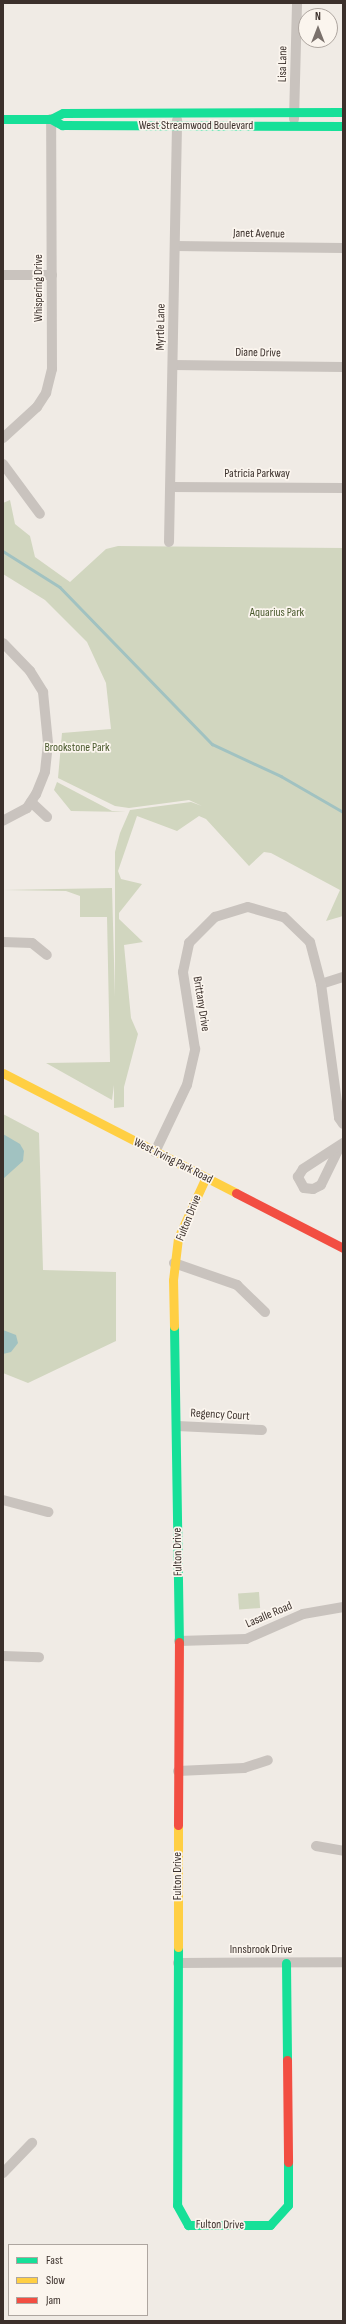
<!DOCTYPE html>
<style>
body{margin:0}
#map{position:relative;width:346px;height:2324px;overflow:hidden;background:#f0ebe5;font-family:"Sofia Sans Condensed",sans-serif}
div>[style]{position:absolute}
[style*='--x']{left:calc(var(--x)*1px);top:calc(var(--y)*1px);width:calc(var(--w)*1px);rotate:calc(var(--a)*1deg)}
.green>*{inset:0;background:#d1d6bf;transform-origin:0 0}
.water>*{inset:0;background:#a1c2c1}
.stream>*{height:2.5px;margin:-1.25px;padding:0 1.25px;transform-origin:1.25px;border-radius:1.25px;background:#a1c2c1}
.street>*{height:10px;margin:-5px;padding:0 5px;transform-origin:5px;border-radius:5px;background:#c9c3be}
.fast>*{height:9px;margin:-4.5px;padding:0 4.5px;transform-origin:4.5px;border-radius:4.5px;background:#16e098}
.slow>*{height:9px;margin:-4.5px;padding:0 4.5px;transform-origin:4.5px;border-radius:4.5px;background:#ffcf43}
.jam>*{height:9px;margin:-4.5px;padding:0 4.5px;transform-origin:4.5px;border-radius:4.5px;background:#f24e42}
span{translate:-50% -50%;white-space:nowrap;text-align:center;line-height:1.15;-webkit-text-stroke:3.5px #fbf5ee;paint-order:stroke}
.street-label{font-size:12px;color:#3b302b}
.park-label{font-size:12px;color:#4a5a2e}
.frame{position:absolute;inset:0;border:4px solid #3b302b;pointer-events:none}
.legend{position:absolute;left:8px;top:2244px;width:140px;height:72px;box-sizing:border-box;background:#fbf5ee;border:1px solid #aea6a0;margin:0;padding:5px 7px;list-style:none;font-size:12px;color:#3b302b}
.legend li{display:flex;align-items:center;gap:8px;height:20px}
.legend b{width:20px;border:1px solid #aea6a0}
.north{position:absolute;left:298px;top:8px;width:40px;height:40px;box-sizing:border-box;background:#fbf5ee;border:1px solid #aea6a0;border-radius:50%;rotate:0deg;font-size:11px;font-weight:700;line-height:16px;text-align:center;color:#3b302b}
.north::after{content:'';display:block;margin:auto;width:14px;height:18px;background:#7a716c;clip-path:polygon(50% 0,100% 100%,50% 72%,0 100%)}
</style>
<div id="map">
<div class="green">
<i style="clip-path:polygon(10px 500px,15px 524px,30px 536px,35px 557px,70px 582px,106px 549px,118px 546px,343px 548px,343px 916px,326px 921px,340px 890px,271px 853px,264px 852px,249px 866px,206px 819px,199px 816px,177px 831px,137px 816px,118px 871px,121px 879px,142px 884px,119px 913px,119px 919px,143px 942px,124px 945px,131px 1018px,138px 1034px,124px 1087px,124px 1107px,114px 1108px,114px 1085px,112px 1100px,46px 1063px,110px 1062px,107px 917px,80px 917px,80px 896px,66px 891px,3px 890px,112px 888px,115px 997px,115px 852px,120px 833px,130px 810px,191px 802px,202px 806px,189px 800px,129px 808px,115px 806px,58px 778px,62px 733px,111px 729px,106px 683px,87px 642px,45px 600px,3px 574px,3px 503px)"></i>
<i style="clip-path:polygon(57px 782px,112px 811px,126px 812px,71px 811px,54px 790px)"></i>
<i style="clip-path:polygon(3px 1114px,39px 1133px,43px 1270px,116px 1272px,116px 1341px,28px 1383px,3px 1373px)"></i>
<i style="left:259px;top:1592px;width:16px;height:21px;rotate:86deg"></i>
</div>
<div class="water">
<i style="clip-path:polygon(3px 1134px,20px 1144px,24px 1151px,23px 1161px,3px 1179px)"></i>
<i style="clip-path:polygon(3px 1330px,16px 1335px,18px 1343px,11px 1352px,3px 1354px)"></i>
</div>
<div class="stream">
<i style="--x:3;--y:551;--w:67;--a:32.3"></i>
<i style="--x:60;--y:587;--w:219;--a:45.9"></i>
<i style="--x:212;--y:744;--w:76;--a:24.9"></i>
<i style="--x:281;--y:776;--w:72;--a:30.1"></i>
</div>
<div class="street">
<i style="--x:294;--y:119;--w:116;--a:-88.5"></i>
<i style="--x:175;--y:246;--w:168;--a:0.7"></i>
<i style="--x:3;--y:275;--w:49;--a:0"></i>
<i style="--x:173;--y:365;--w:170;--a:0.7"></i>
<i style="--x:3;--y:438;--w:46;--a:-42.4"></i>
<i style="--x:37;--y:407;--w:17;--a:-57"></i>
<i style="--x:46;--y:393;--w:25;--a:-76"></i>
<i style="--x:52;--y:369;--w:250;--a:-90.2"></i>
<i style="--x:3;--y:464;--w:62;--a:53.5"></i>
<i style="--x:171;--y:487;--w:172;--a:0.3"></i>
<i style="--x:169;--y:542;--w:422;--a:-88.9"></i>
<i style="--x:3;--y:643;--w:39;--a:46"></i>
<i style="--x:30;--y:671;--w:25;--a:58"></i>
<i style="--x:43;--y:692;--w:51;--a:84.4"></i>
<i style="--x:48;--y:743;--w:29;--a:96"></i>
<i style="--x:45;--y:772;--w:24;--a:112"></i>
<i style="--x:36;--y:794;--w:17;--a:123"></i>
<i style="--x:27;--y:808;--w:27;--a:152"></i>
<i style="--x:31;--y:802;--w:22;--a:43"></i>
<i style="--x:3;--y:942;--w:29;--a:2"></i>
<i style="--x:32;--y:943;--w:19;--a:39"></i>
<i style="--x:321;--y:984;--w:23;--a:-18"></i>
<i style="--x:340;--y:1146;--w:43;--a:116"></i>
<i style="--x:321;--y:1185;--w:9;--a:153"></i>
<i style="--x:313;--y:1189;--w:9;--a:-174"></i>
<i style="--x:304;--y:1188;--w:13;--a:-119"></i>
<i style="--x:298;--y:1177;--w:9;--a:-58"></i>
<i style="--x:303;--y:1169;--w:48;--a:-33"></i>
<i style="--x:155;--y:1152;--w:74;--a:-64.5"></i>
<i style="--x:187;--y:1085;--w:37;--a:-77"></i>
<i style="--x:195;--y:1049;--w:78;--a:-98.9"></i>
<i style="--x:183;--y:972;--w:30;--a:-78"></i>
<i style="--x:189;--y:943;--w:37;--a:-45"></i>
<i style="--x:215;--y:917;--w:34;--a:-17"></i>
<i style="--x:248;--y:907;--w:37;--a:16"></i>
<i style="--x:284;--y:917;--w:36;--a:44"></i>
<i style="--x:310;--y:942;--w:43;--a:75.3"></i>
<i style="--x:321;--y:984;--w:135;--a:82.3"></i>
<i style="--x:339;--y:1118;--w:7;--a:56"></i>
<i style="--x:174;--y:1263;--w:67;--a:19.2"></i>
<i style="--x:237;--y:1285;--w:39;--a:44"></i>
<i style="--x:177;--y:1426;--w:85;--a:2.7"></i>
<i style="--x:3;--y:1500;--w:47;--a:14.9"></i>
<i style="--x:179;--y:1641;--w:67;--a:-1.7"></i>
<i style="--x:246;--y:1639;--w:62;--a:-23.7"></i>
<i style="--x:303;--y:1614;--w:41;--a:-9.9"></i>
<i style="--x:3;--y:1656;--w:36;--a:2"></i>
<i style="--x:178;--y:1771;--w:66;--a:-2.6"></i>
<i style="--x:244;--y:1768;--w:25;--a:-18"></i>
<i style="--x:316;--y:1846;--w:27;--a:10"></i>
<i style="--x:178;--y:1963;--w:165;--a:-0.3"></i>
<i style="--x:3;--y:2173;--w:42;--a:-46"></i>
</div>
<div class="fast">
<i style="--x:3;--y:119;--w:48;--a:0"></i>
<i style="--x:51;--y:119;--w:13;--a:-27"></i>
<i style="--x:63;--y:113;--w:280;--a:-0.2"></i>
<i style="--x:51;--y:119;--w:13;--a:29"></i>
<i style="--x:62;--y:125;--w:281;--a:0.2"></i>
<i style="--x:174;--y:1326;--w:316;--a:89.1"></i>
<i style="--x:178;--y:1947;--w:258;--a:90.2"></i>
<i style="--x:177;--y:2205;--w:23;--a:61"></i>
<i style="--x:188;--y:2225;--w:82;--a:0"></i>
<i style="--x:270;--y:2225;--w:27;--a:-48"></i>
<i style="--x:288;--y:2205;--w:43;--a:-90"></i>
<i style="--x:286;--y:1963;--w:97;--a:89.4"></i>
</div>
<div class="slow">
<i style="--x:3;--y:1073;--w:262;--a:27.2"></i>
<i style="--x:174;--y:1326;--w:46;--a:-91.2"></i>
<i style="--x:173;--y:1280;--w:42;--a:-83.2"></i>
<i style="--x:178;--y:1238;--w:65;--a:-65.4"></i>
<i style="--x:178;--y:1947;--w:122;--a:-90"></i>
</div>
<div class="jam">
<i style="--x:236;--y:1193;--w:120;--a:27.2"></i>
<i style="--x:178;--y:1825;--w:183;--a:-89.7"></i>
<i style="--x:287;--y:2060;--w:102;--a:89.4"></i>
</div>
<div class="street-label">
<span style="left:283px;top:64px;rotate:-89deg">Lisa Lane</span>
<span style="left:196px;top:126px">West Streamwood Boulevard</span>
<span style="left:259px;top:234px;rotate:1deg">Janet Avenue</span>
<span style="left:39px;top:288px;rotate:-90deg">Whispering Drive</span>
<span style="left:161px;top:327px;rotate:-89deg">Myrtle Lane</span>
<span style="left:258px;top:353px;rotate:1deg">Diane Drive</span>
<span style="left:257px;top:474px">Patricia Parkway</span>
<span style="left:201px;top:1004px;rotate:81deg">Brittany Drive</span>
<span style="left:173px;top:1161px;rotate:27deg">West Irving Park Road</span>
<span style="left:189px;top:1218px;rotate:-68deg">Fulton Drive</span>
<span style="left:220px;top:1415px;rotate:3deg">Regency Court</span>
<span style="left:178px;top:1552px;rotate:-91deg">Fulton Drive</span>
<span style="left:269px;top:1615px;rotate:-23deg">Lasalle Road</span>
<span style="left:178px;top:1876px;rotate:-90deg">Fulton Drive</span>
<span style="left:261px;top:1950px">Innsbrook Drive</span>
<span style="left:220px;top:2225px;rotate:1deg">Fulton Drive</span>
</div>
<div class="park-label">
<span style="left:277px;top:613px">Aquarius Park</span>
<span style="left:77px;top:748px">Brookstone Park</span>
</div>
<div class="frame"></div>
<ul class="legend">
<li><b style="height:5px;background:#16e098"></b>Fast</li>
<li><b style="height:5px;background:#ffcf43"></b>Slow</li>
<li><b style="height:5px;background:#f24e42"></b>Jam</li>
</ul>
<div class="north">N</div>
</div>
